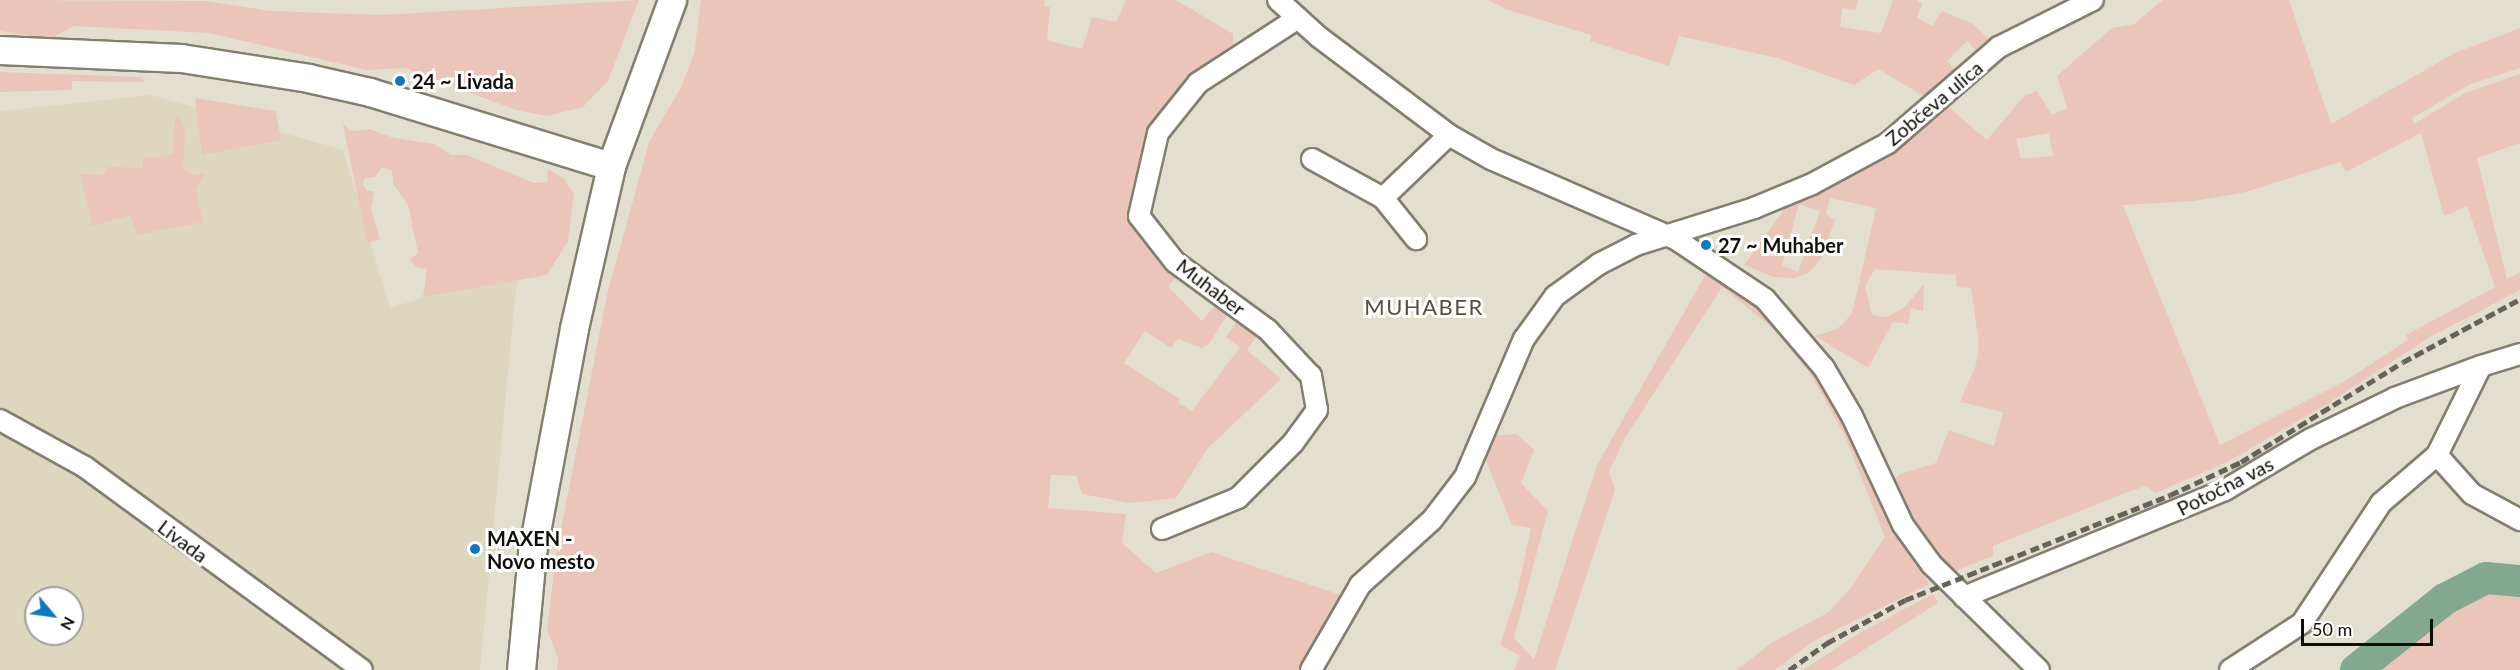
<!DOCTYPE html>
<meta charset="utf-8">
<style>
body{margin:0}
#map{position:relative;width:2520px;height:670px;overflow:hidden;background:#e3dfcf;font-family:Lato,sans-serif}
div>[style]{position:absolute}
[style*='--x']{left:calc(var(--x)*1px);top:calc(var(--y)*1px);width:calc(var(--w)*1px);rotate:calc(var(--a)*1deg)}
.built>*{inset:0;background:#ddd7bf}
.green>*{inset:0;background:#ebc5ba}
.river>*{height:32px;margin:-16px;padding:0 16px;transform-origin:16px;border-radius:16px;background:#83a890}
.roads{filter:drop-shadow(2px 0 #837f70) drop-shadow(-2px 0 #837f70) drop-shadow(0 2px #837f70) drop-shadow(0 -2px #837f70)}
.street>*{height:20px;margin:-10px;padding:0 10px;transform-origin:10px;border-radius:10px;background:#fff}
.secondary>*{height:27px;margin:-13.5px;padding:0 13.5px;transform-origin:13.5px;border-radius:13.5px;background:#fff}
.rail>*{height:4.5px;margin-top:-2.25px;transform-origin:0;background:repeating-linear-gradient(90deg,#646259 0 9px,transparent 0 13.5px)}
.dots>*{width:16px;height:16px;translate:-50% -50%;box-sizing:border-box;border:3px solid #fff;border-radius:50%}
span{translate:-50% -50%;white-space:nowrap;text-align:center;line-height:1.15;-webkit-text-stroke:6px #fff;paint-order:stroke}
.poi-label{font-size:20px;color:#0f0e09;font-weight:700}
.left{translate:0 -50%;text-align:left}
.street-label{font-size:20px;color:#0f0e09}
.quarter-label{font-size:22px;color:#535042;letter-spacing:1.5px}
.north{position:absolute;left:24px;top:586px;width:60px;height:60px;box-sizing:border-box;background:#fff;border:2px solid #9f9f9d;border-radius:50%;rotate:119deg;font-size:16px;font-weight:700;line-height:24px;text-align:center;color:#0f0e09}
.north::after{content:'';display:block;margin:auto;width:21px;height:27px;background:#0b78c3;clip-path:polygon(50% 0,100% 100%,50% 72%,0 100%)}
.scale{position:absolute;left:2301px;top:619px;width:132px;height:27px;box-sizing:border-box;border:3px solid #0f0e09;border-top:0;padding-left:8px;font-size:18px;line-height:21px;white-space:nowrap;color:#0f0e09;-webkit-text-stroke:4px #fff;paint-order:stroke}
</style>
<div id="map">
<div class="built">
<i style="clip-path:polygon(evenodd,151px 95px,343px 150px,390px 308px,518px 267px,480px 670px,0 670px,0 111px,151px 95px,36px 598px,72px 598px,72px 634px,36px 634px,36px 598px)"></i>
</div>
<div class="green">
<i style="clip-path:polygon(0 0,206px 1px,271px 11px,381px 15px,639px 0,608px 81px,583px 107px,547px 116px,516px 110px,405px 68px,366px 70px,210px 33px,73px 26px,50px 39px,0 31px)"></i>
<i style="clip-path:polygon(701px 0,1045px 0,1044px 6px,1050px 7px,1047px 40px,1082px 49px,1092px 17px,1116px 22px,1126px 0,1176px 0,1233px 34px,1233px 46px,1168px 115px,1144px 212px,1189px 263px,1168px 286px,1202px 321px,1227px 291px,1230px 310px,1209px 344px,1202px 348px,1178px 339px,1171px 348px,1145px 331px,1124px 363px,1180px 399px,1179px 403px,1192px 411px,1240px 347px,1226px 337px,1238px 320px,1257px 336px,1247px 350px,1281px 379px,1208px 448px,1176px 498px,1130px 503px,1082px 494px,1076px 476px,1051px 475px,1048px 508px,1126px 514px,1122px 543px,1156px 573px,1211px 552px,1341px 595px,1345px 601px,1304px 670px,557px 670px,558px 658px,547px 630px,556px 554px,607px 295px,649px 142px,681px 87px,694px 54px)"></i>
<i style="clip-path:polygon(1488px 0,1858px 0,1855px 10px,1842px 8px,1840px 27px,1881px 33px,1893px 0,1917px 0,1922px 4px,1917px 18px,1932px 26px,1942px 11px,1973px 24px,1993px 43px,1982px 56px,1967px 41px,1947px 61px,1960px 75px,1932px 101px,1878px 69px,1854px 85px,1777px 58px,1679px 36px,1669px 66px,1590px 41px,1591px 35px,1508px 10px)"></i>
<i style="clip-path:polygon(evenodd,2163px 0,2289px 0,2331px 124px,2455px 53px,2520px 28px,2520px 68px,2471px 84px,2412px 118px,2414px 124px,2465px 93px,2520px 74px,2520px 143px,2477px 158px,2507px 279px,2520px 272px,2520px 290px,2430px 337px,2324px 406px,2227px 462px,2156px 493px,2146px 486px,2125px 493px,1993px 546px,1993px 556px,1950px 573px,1914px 522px,1892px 481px,1900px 474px,1936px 463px,1949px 430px,1994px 446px,2003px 412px,1960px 402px,1976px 365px,1979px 344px,1971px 288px,1957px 287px,1956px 275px,1875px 269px,1865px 286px,1872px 315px,1886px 317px,1904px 308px,1924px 284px,1923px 311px,1911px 308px,1908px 324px,1893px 322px,1868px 368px,1815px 336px,1837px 329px,1852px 314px,1876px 208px,1830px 198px,1826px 214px,1835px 220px,1822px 257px,1809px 273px,1794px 278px,1773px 277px,1744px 265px,1793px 197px,1944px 103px,1987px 140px,2024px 96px,2037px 91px,2052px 115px,2067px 108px,2057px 76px,2112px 28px,2134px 24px,2163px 0,2049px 133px,2053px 156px,2021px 159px,2016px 139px,2049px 133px,2163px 0,2421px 133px,2444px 216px,2467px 206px,2495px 287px,2406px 335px,2408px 340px,2345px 381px,2220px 445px,2123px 205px,2194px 201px,2246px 192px,2340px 162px,2346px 172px,2421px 133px,2163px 0,1799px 204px,1820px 211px,1798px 272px,1782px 265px,1799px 204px)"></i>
<i style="clip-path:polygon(0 72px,142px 77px,145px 82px,72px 81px,72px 90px,0 92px)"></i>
<i style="clip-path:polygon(195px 98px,276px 111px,281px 140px,202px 155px)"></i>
<i style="clip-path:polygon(176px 114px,181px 117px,185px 131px,183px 168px,191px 175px,205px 174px,196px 189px,203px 222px,137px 235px,130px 215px,92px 226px,80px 174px,104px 175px,107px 167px,143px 168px,143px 159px,172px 154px)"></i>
<i style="clip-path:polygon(343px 124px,352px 131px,369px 129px,394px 138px,434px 144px,451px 155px,467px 155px,534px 183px,547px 182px,548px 169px,564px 179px,574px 194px,568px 241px,547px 275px,423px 297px,427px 269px,416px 267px,410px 259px,418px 253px,408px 205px,393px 183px,392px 171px,382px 167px,375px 177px,365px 178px,363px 184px,367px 191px,374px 191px,371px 209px,380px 239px,367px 243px)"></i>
<i style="clip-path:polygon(1710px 267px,1763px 305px,1824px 377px,1881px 503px,1929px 584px,1812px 642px,1775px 670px,1737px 670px,1771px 643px,1829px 612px,1850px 589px,1885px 537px,1844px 434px,1808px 370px,1772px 328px,1722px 287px,1625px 438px,1609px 472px,1615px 490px,1555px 670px,1514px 670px,1520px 656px,1500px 645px,1517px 593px,1531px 528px,1512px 525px,1483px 453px,1485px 436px,1517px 434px,1534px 450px,1521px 483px,1548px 511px,1514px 638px,1534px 659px,1597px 465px)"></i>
<i style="clip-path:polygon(2490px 584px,2520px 587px,2520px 670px,2378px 670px,2408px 635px)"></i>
<i style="clip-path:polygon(1933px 594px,1938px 603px,1832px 670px,1803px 670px,1861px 632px)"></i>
</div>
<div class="river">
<i style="--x:2356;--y:670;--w:114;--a:-38.6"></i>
<i style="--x:2445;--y:599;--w:46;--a:-27.1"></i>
<i style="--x:2486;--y:578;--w:34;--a:5"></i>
</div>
<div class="roads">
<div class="street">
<i style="--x:1278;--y:0;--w:55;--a:42.1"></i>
<i style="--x:1319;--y:37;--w:163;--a:37"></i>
<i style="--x:1449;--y:135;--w:48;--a:29.7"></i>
<i style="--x:1491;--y:159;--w:203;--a:23.5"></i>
<i style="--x:1677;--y:240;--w:106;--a:33.8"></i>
<i style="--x:1765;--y:299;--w:91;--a:49.5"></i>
<i style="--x:1824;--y:368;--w:56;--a:59.7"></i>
<i style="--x:1852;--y:416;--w:120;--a:64.9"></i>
<i style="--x:1903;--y:525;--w:49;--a:54.1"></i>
<i style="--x:1932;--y:565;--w:150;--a:44.5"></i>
<i style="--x:1312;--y:159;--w:81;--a:28.8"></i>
<i style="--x:1383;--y:198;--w:91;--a:-43.7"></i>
<i style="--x:1383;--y:198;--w:53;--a:51.2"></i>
<i style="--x:0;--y:420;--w:97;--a:28.9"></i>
<i style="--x:85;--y:467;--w:343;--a:36.2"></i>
<i style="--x:2437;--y:455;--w:52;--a:48.1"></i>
<i style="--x:2472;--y:494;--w:55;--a:28.4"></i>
<i style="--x:1162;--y:529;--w:82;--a:-22.2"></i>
<i style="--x:1238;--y:498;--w:78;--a:-45"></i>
<i style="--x:1293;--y:443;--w:41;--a:-54"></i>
<i style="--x:1317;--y:410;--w:35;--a:-100"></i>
<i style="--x:1311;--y:376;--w:63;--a:-133.1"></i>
<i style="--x:1268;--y:330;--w:115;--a:-143.8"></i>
<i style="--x:1175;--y:262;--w:58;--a:-128"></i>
<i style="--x:1139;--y:216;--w:85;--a:-77.1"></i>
<i style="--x:1158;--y:133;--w:64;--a:-51.3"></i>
<i style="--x:1198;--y:83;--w:119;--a:-33"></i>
<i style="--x:1964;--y:597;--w:282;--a:-22.3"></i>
<i style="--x:2225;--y:490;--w:100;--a:-30.7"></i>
<i style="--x:2311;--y:439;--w:93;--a:-26"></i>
<i style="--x:2395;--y:398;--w:92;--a:-20.4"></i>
<i style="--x:1311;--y:670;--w:98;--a:-60"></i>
<i style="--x:1360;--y:585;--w:97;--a:-42.1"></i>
<i style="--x:1432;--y:520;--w:54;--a:-52.5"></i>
<i style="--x:1465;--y:477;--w:150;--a:-66.9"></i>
<i style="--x:1524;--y:339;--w:53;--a:-54.2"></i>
<i style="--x:1555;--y:296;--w:54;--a:-36"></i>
<i style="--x:1599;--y:264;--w:42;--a:-27.2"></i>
<i style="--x:1636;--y:245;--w:124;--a:-17.4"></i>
<i style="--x:1754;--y:208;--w:63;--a:-22.5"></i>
<i style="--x:1812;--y:184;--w:86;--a:-28.3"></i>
<i style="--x:1888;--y:143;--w:147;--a:-40.9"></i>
<i style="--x:1999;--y:47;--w:105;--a:-26.6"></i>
<i style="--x:2230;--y:670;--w:86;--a:-33.1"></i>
<i style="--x:2302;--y:623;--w:144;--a:-56.6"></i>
<i style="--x:2381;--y:503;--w:74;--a:-40.6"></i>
<i style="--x:2437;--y:455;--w:99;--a:-63.7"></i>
<i style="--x:2481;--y:366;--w:41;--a:-17.1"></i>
</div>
<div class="secondary">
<i style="--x:0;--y:50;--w:181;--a:2.5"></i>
<i style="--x:181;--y:58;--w:129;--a:8.9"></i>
<i style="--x:308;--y:78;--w:64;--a:12.7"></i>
<i style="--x:370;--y:92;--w:252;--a:17.1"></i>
<i style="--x:521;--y:670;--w:118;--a:-84.6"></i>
<i style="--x:532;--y:553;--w:229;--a:-79.4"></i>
<i style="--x:574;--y:328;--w:166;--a:-77.1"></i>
<i style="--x:611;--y:166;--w:177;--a:-69.8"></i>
</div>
</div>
<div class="rail">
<i style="--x:1789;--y:670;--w:47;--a:-35.4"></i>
<i style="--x:1827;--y:643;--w:89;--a:-28.9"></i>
<i style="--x:1905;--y:600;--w:285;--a:-21.6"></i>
<i style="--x:2170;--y:495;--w:78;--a:-24.9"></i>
<i style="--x:2241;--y:462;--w:190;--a:-31.7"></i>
<i style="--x:2403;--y:362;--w:133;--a:-28.3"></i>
</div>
<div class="dots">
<i style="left:400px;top:81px;background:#0b78c3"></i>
<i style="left:1706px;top:245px;background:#0b78c3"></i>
<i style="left:475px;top:549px;background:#0b78c3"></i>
</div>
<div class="poi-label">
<span class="left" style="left:412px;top:81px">24 ~ Livada</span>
<span class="left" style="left:1718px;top:245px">27 ~ Muhaber</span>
<span class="left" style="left:487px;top:550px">MAXEN -<br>Novo mesto</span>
</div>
<div class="street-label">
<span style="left:1934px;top:103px;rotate:-40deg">Zobčeva ulica</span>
<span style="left:1211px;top:287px;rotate:37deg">Muhaber</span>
<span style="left:2225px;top:486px;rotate:-27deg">Potočna vas</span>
<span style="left:183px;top:541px;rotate:37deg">Livada</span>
</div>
<div class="quarter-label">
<span style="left:1424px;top:307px">MUHABER</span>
</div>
<div class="north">N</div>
<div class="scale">50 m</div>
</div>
